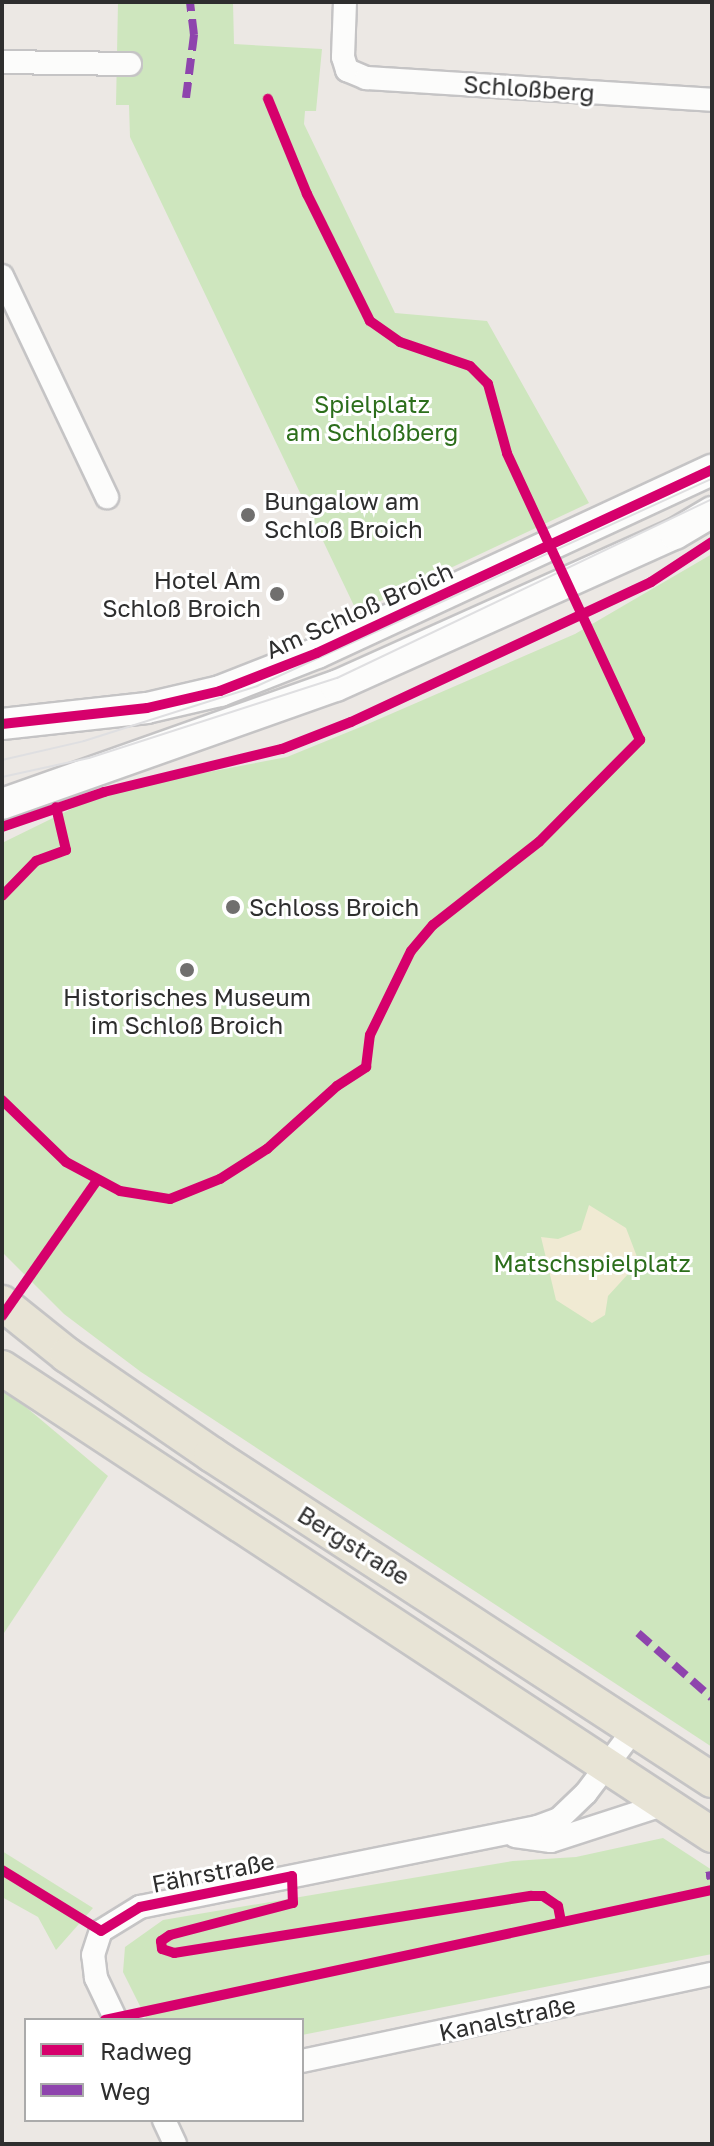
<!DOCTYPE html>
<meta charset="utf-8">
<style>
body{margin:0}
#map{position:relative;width:714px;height:2146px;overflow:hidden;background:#ece8e4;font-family:"Golos Text",sans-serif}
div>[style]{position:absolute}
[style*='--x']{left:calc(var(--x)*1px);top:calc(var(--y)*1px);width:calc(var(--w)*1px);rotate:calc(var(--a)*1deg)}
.green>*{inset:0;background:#cee6be}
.sand>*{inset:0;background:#f0ead3}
.roads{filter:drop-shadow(2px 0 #c5c4c5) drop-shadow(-2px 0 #c5c4c5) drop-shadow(0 2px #c5c4c5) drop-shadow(0 -2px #c5c4c5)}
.minor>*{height:22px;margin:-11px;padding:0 11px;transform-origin:11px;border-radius:11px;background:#fcfcfb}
.secondary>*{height:30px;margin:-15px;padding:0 15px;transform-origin:15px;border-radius:15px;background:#fcfcfb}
.primary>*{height:34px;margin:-17px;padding:0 17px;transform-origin:17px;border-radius:17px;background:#e8e4d6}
.tram>*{height:2px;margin:-1px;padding:0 1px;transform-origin:1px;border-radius:1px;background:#dfdfe1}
.quiet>*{height:8px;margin-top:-4px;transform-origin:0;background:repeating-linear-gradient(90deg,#8e44ad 0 16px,transparent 0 24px)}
.cycleway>*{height:10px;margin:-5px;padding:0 5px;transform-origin:5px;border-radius:5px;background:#d6006c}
.dots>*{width:22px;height:22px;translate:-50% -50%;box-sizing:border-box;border:4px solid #fff;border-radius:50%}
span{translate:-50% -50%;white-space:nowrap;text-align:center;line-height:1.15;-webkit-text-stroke:6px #fff;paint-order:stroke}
.street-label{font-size:24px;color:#2e2e2e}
.park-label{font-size:24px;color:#2c6e1b}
.poi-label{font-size:24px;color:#2e2e2e}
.left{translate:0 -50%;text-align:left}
.right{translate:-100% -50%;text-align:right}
.frame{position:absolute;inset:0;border:4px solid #2e2e2e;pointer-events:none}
.legend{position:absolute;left:24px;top:2018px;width:280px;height:104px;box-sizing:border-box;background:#fff;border:2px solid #ababab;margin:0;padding:10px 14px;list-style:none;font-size:24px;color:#2e2e2e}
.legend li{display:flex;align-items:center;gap:16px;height:40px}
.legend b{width:40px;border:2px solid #ababab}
</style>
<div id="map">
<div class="green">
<i style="clip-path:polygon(118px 2px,233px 2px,234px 44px,322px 49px,316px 111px,305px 111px,304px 124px,395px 313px,487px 321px,589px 503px,357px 612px,130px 137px,129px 105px,116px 105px)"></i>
<i style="clip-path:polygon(712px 554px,712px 1747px,141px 1372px,64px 1314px,2px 1252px,2px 843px,108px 791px,287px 757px,363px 726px,575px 634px)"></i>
<i style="clip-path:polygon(2px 1387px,108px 1476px,2px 1636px)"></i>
<i style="clip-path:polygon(663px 1838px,712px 1870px,712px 1954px,302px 2035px,302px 2020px,147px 2020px,123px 1972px,125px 1947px,163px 1920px,513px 1861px,576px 1857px)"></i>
<i style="clip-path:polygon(2px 1851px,93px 1908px,56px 1950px,38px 1917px,2px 1897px)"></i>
</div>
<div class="sand">
<i style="clip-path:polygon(589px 1205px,626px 1228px,639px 1262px,608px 1296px,605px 1315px,592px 1323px,556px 1300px,541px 1237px,558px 1239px,581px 1230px)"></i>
</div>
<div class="roads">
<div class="minor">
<i style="--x:345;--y:2;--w:55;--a:92.1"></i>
<i style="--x:343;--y:57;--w:14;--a:73"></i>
<i style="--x:347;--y:70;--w:21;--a:23"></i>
<i style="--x:366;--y:78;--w:347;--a:3.6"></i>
<i style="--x:2;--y:62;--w:128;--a:0.9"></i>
<i style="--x:2;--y:276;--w:245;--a:64.6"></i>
<i style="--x:515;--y:1836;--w:36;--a:8"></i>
<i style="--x:551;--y:1841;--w:120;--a:-18"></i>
<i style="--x:116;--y:2020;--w:47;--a:-115.5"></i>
<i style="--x:96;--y:1978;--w:23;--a:-97"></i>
<i style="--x:93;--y:1955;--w:25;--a:-72"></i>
<i style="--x:101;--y:1931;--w:46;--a:-31.6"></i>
<i style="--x:140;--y:1907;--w:405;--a:-11.4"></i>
<i style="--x:537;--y:1827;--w:23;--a:-20"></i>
<i style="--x:559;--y:1819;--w:37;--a:-44"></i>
<i style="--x:586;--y:1793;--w:81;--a:-53"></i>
<i style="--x:302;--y:2061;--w:419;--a:-12"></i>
<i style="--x:164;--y:2120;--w:26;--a:65"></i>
</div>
<div class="secondary">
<i style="--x:2;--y:724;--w:146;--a:-6.3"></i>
<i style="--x:147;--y:708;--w:75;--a:-13.1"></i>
<i style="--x:220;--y:691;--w:104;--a:-21.4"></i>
<i style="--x:317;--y:653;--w:435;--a:-24.9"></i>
<i style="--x:2;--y:804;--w:354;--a:-19.5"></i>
<i style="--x:336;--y:686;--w:372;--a:-24.2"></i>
<i style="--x:675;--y:534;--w:43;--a:-30.7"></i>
</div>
<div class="primary">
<i style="--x:2;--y:1303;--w:83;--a:38.7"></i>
<i style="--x:67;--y:1355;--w:175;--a:34.5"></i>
<i style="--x:211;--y:1454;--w:598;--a:33.05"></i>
<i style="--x:2;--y:1368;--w:850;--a:33.33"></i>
</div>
</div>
<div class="tram">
<i style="--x:2;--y:760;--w:84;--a:-13"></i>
<i style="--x:84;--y:741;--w:182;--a:-17.6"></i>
<i style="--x:257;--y:686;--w:500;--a:-24.5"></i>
<i style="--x:2;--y:777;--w:89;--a:-12.3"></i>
<i style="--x:89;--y:758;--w:261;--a:-17.9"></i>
<i style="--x:337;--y:678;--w:416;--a:-25.5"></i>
</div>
<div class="quiet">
<i style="--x:186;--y:98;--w:64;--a:-82.8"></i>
<i style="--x:194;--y:35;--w:33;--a:-97"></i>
<i style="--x:638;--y:1633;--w:98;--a:41.3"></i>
<i style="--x:706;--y:1876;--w:6;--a:-9"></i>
</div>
<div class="cycleway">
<i style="--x:2;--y:724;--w:146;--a:-6.3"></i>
<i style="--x:147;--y:708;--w:75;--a:-13.1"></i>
<i style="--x:220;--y:691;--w:104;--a:-21.4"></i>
<i style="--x:317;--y:653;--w:435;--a:-24.9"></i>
<i style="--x:2;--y:827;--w:108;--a:-18.9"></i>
<i style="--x:104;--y:792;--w:183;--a:-13.6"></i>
<i style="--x:282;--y:749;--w:74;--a:-21.4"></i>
<i style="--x:351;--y:722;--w:331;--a:-25"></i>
<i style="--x:651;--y:582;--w:73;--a:-33.3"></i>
<i style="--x:2;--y:896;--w:49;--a:-45.8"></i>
<i style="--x:36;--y:861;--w:32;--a:-20"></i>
<i style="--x:66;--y:850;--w:44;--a:-103.1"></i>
<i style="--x:2;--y:1100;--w:89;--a:44.1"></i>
<i style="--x:66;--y:1162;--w:61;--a:28.2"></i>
<i style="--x:120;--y:1191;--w:51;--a:9.1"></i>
<i style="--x:170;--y:1199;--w:54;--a:-21.8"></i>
<i style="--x:220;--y:1179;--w:56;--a:-32.6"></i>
<i style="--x:267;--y:1149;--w:94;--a:-42"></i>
<i style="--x:337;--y:1086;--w:35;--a:-33"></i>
<i style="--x:366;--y:1067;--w:32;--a:-83"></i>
<i style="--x:370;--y:1035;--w:93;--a:-64"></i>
<i style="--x:411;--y:951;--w:34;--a:-50"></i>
<i style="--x:433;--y:925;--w:135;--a:-38.1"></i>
<i style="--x:539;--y:842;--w:144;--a:-45.3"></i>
<i style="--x:640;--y:740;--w:316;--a:-114.9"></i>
<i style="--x:507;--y:453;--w:72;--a:-105.4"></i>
<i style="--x:488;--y:384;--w:25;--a:-135"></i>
<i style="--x:470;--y:366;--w:74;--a:-161.1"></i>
<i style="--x:400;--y:342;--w:37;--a:-145"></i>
<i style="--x:370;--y:321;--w:142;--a:-116.4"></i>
<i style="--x:307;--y:194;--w:103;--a:-112.3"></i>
<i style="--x:2;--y:1316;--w:164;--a:-55"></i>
<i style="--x:2;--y:1870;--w:116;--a:31.6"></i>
<i style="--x:101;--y:1931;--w:46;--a:-31.6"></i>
<i style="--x:140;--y:1907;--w:155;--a:-11.5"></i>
<i style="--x:292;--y:1876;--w:27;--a:88"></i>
<i style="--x:293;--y:1903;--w:127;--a:165.4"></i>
<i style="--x:170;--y:1935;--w:11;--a:146"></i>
<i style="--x:161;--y:1941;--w:8;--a:83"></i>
<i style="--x:162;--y:1949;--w:13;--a:18"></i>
<i style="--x:174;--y:1953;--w:362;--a:-9.1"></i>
<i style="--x:531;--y:1896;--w:12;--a:0"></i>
<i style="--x:543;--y:1896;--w:18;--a:34"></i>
<i style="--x:558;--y:1906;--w:15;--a:79"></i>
<i style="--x:105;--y:2020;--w:621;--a:-12.09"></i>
</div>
<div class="dots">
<i style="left:248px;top:515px;background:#706f6e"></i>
<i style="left:277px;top:594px;background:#706f6e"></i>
<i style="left:233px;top:907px;background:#706f6e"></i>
<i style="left:187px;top:970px;background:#706f6e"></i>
</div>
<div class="street-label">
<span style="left:529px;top:88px;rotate:4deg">Schloßberg</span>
<span style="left:359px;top:610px;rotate:-24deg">Am Schloß Broich</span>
<span style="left:354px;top:1545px;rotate:32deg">Bergstraße</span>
<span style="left:213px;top:1872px;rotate:-11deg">Fährstraße</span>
<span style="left:507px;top:2018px;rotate:-12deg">Kanalstraße</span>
</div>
<div class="park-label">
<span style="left:372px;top:418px">Spielplatz<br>am Schloßberg</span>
<span style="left:592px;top:1263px">Matschspielplatz</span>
</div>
<div class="poi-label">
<span class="left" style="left:264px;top:515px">Bungalow am<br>Schloß Broich</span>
<span class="right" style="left:261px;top:594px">Hotel Am<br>Schloß Broich</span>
<span class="left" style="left:249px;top:907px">Schloss Broich</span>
<span style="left:187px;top:1011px">Historisches Museum<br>im Schloß Broich</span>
</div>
<div class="frame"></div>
<ul class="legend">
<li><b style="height:10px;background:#d6006c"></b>Radweg</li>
<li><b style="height:10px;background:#8e44ad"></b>Weg</li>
</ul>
</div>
